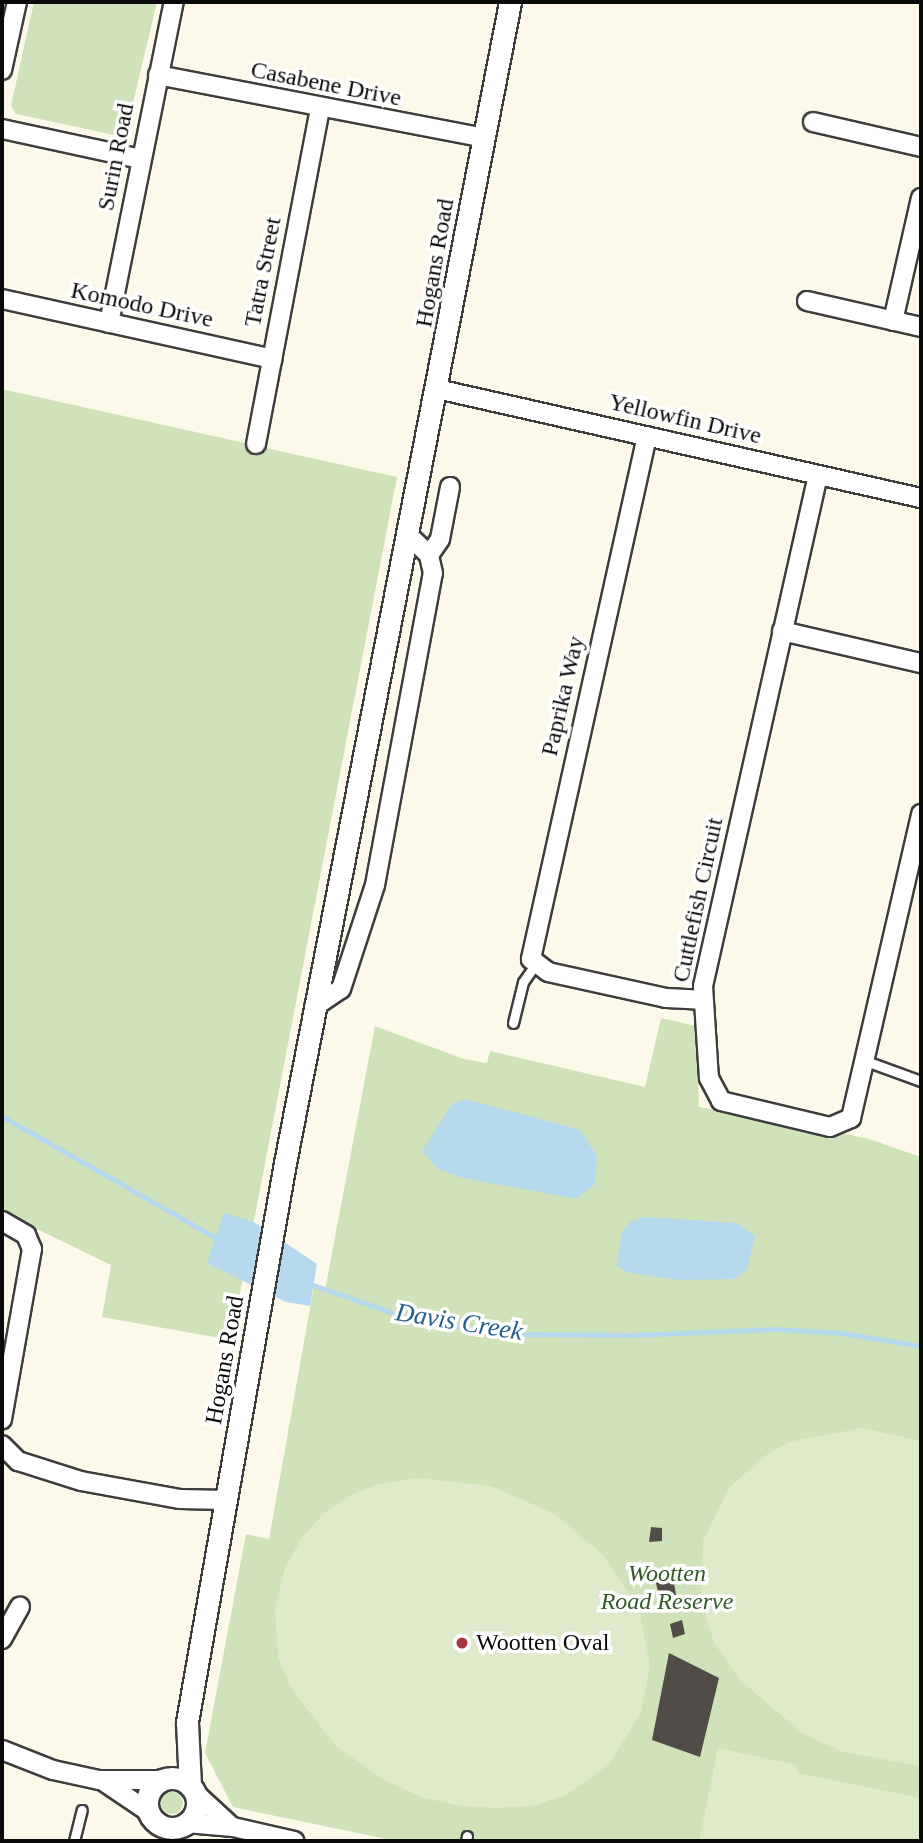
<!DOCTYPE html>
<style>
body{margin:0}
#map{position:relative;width:923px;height:1843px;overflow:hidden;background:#fcf9eb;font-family:Georgia,serif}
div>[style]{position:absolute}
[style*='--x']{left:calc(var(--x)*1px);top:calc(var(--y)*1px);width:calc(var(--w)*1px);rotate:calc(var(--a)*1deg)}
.green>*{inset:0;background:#cfe2b9}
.round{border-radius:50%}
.pitch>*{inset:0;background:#dfeaca}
.water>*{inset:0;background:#b6d9ed}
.stream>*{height:4.5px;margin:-2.25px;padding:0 2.25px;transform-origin:2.25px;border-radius:2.25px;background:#b6d9ed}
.building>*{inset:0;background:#524c48}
.roads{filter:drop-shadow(2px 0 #3d3d3d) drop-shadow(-2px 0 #3d3d3d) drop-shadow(0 2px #3d3d3d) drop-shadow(0 -2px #3d3d3d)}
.service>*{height:9px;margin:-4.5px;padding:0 4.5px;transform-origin:4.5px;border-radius:4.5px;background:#fff}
.minor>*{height:18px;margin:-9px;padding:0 9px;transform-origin:9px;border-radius:9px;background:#fff}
.tertiary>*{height:21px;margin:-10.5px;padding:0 10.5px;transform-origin:10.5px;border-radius:10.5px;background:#fff}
.tertiary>.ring{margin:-10.5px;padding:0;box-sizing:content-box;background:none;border:21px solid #fff;border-radius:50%}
.dots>*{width:19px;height:19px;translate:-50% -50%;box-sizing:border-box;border:4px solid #fff;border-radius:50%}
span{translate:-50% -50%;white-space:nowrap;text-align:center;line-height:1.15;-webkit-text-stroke:7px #fff;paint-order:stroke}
.street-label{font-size:24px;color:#0a0a0a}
.park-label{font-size:24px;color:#305924;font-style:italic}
.poi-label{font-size:24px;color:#0a0a0a}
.left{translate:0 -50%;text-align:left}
.water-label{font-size:26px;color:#25608b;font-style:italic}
.frame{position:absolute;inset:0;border:4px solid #0a0a0a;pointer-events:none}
</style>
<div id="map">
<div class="green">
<i style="clip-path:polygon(34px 2px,157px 2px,126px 132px,119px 136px,16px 114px,11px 106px)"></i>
<i style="clip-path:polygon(2px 389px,397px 477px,231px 1340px,102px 1317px,111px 1265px,2px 1212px)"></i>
<i style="clip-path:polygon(661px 1018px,696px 1026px,699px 1107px,866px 1138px,921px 1157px,921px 1841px,396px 1841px,233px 1807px,205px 1753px,246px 1534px,269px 1539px,314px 1286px,325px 1290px,375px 1026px,464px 1059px,487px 1063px,490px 1051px,645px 1087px)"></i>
<i class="round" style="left:161px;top:1792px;width:22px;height:22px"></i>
</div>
<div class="pitch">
<i style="clip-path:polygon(862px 1428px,921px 1441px,921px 1766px,843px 1752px,802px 1733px,741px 1681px,714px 1643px,701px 1599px,703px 1541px,729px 1488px,763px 1457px,789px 1442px)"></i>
<i style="clip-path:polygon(419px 1478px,491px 1486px,555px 1514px,602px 1554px,639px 1608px,650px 1665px,641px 1713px,609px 1764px,568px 1794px,536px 1805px,500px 1808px,460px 1806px,421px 1797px,384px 1780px,336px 1746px,290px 1687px,278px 1657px,275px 1609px,285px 1568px,301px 1539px,323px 1514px,348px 1496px,379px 1484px)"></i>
<i style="clip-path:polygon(718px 1748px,797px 1765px,797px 1773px,921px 1798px,921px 1841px,699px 1841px)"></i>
</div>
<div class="water">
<i style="clip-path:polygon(465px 1099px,580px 1130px,597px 1156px,595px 1184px,576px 1199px,463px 1178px,438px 1169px,422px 1151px,452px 1104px)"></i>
<i style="clip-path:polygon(224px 1213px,254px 1222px,317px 1264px,310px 1306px,286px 1302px,207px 1263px)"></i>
<i style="clip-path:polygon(645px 1217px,737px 1223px,755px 1236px,747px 1269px,735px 1279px,680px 1280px,629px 1273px,616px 1266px,622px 1232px,631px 1221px)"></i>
</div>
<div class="stream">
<i style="--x:2;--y:1116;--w:247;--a:29.6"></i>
<i style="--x:310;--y:1284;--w:107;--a:19.1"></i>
<i style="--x:411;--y:1319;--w:96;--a:9"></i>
<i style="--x:506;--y:1334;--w:128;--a:0.4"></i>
<i style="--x:634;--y:1335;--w:142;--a:-2.4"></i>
<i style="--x:776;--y:1329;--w:65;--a:3.5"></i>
<i style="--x:841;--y:1333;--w:81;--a:9.2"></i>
</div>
<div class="building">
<i style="clip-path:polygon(651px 1527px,662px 1528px,662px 1541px,649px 1542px)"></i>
<i style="clip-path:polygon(672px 1571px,676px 1595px,660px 1600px,654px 1575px)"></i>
<i style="clip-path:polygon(682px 1620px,685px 1634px,673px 1638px,670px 1624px)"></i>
<i style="clip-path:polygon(669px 1653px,719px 1678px,700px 1757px,652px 1740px)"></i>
</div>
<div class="roads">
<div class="service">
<i style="--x:513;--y:1023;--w:42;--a:-76.3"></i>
<i style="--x:523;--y:982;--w:21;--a:-55"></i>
<i style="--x:866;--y:1061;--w:59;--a:20"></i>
<i style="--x:74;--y:1841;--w:32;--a:-76"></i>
<i style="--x:466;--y:1841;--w:5;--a:-79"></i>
</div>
<div class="minor">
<i style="--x:2;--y:70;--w:70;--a:-77.6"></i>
<i style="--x:158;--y:75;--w:332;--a:10.9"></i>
<i style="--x:813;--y:122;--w:111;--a:13"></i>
<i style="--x:2;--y:129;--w:142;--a:12.2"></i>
<i style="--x:2;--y:299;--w:277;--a:12.5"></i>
<i style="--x:807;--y:301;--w:117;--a:12.8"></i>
<i style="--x:893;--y:321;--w:126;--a:-77.2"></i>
<i style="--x:109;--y:323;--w:328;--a:-78.6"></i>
<i style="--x:437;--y:389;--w:496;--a:12.7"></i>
<i style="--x:647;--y:436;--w:536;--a:102.51"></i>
<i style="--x:531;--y:959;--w:21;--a:37"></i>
<i style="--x:548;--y:972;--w:121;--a:12.4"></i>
<i style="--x:666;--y:998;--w:36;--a:3"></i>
<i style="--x:256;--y:444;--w:342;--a:-79.2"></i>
<i style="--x:818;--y:475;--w:524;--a:102.68"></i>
<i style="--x:703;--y:986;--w:92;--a:86.3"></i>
<i style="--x:709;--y:1078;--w:26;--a:62"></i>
<i style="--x:721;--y:1101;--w:112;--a:13.4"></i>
<i style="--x:830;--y:1127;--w:23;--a:-23"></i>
<i style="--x:851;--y:1118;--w:312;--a:-77"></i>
<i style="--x:429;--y:555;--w:19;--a:-55"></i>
<i style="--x:440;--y:539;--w:53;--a:-79.1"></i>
<i style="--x:782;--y:631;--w:143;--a:13"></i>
<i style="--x:314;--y:1007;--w:32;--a:-34"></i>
<i style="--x:341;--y:989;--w:109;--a:-71.9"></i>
<i style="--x:375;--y:885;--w:317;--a:-79.5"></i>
<i style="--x:433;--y:573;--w:18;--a:-103"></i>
<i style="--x:429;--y:555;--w:30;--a:-136"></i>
<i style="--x:2;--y:1221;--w:28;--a:30"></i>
<i style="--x:26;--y:1235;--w:15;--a:67"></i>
<i style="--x:32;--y:1249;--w:173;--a:100"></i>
<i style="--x:2;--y:1445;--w:23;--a:45"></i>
<i style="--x:18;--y:1461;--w:66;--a:17.6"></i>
<i style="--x:81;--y:1481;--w:101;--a:10.3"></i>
<i style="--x:180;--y:1499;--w:46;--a:1.2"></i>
<i style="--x:2;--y:1639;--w:37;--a:-61"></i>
<i style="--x:2;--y:1750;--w:55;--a:21.4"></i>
<i style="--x:53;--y:1770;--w:47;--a:12.3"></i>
<i style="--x:99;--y:1780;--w:62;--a:0"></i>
<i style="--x:103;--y:1781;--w:55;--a:34"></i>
<i style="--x:194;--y:1792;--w:49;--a:42.5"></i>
<i style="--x:186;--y:1823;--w:47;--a:4.9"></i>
<i style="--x:233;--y:1827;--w:63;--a:12.9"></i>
</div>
<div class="tertiary">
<i class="ring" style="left:147px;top:1778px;width:29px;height:29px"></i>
<i style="--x:190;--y:1786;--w:64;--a:-92.7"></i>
<i style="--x:187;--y:1722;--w:568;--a:-80.06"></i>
<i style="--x:285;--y:1163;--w:1183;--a:-79.03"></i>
</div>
</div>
<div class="dots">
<i style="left:462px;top:1643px;background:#a8353d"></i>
</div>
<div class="street-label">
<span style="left:326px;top:84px;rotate:11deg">Casabene Drive</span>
<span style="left:116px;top:157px;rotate:-79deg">Surin Road</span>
<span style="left:435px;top:263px;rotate:-80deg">Hogans Road</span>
<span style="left:263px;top:272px;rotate:-79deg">Tatra Street</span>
<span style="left:142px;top:305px;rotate:12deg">Komodo Drive</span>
<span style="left:685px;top:419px;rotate:13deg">Yellowfin Drive</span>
<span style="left:563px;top:696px;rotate:-77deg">Paprika Way</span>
<span style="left:698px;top:900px;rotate:-78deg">Cuttlefish Circuit</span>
<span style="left:225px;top:1360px;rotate:-80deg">Hogans Road</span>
</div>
<div class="park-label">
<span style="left:667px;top:1588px">Wootten<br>Road Reserve</span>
</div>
<div class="poi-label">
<span class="left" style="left:476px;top:1643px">Wootten Oval</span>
</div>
<div class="water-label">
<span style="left:459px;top:1322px;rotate:9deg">Davis Creek</span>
</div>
<div class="frame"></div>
</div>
